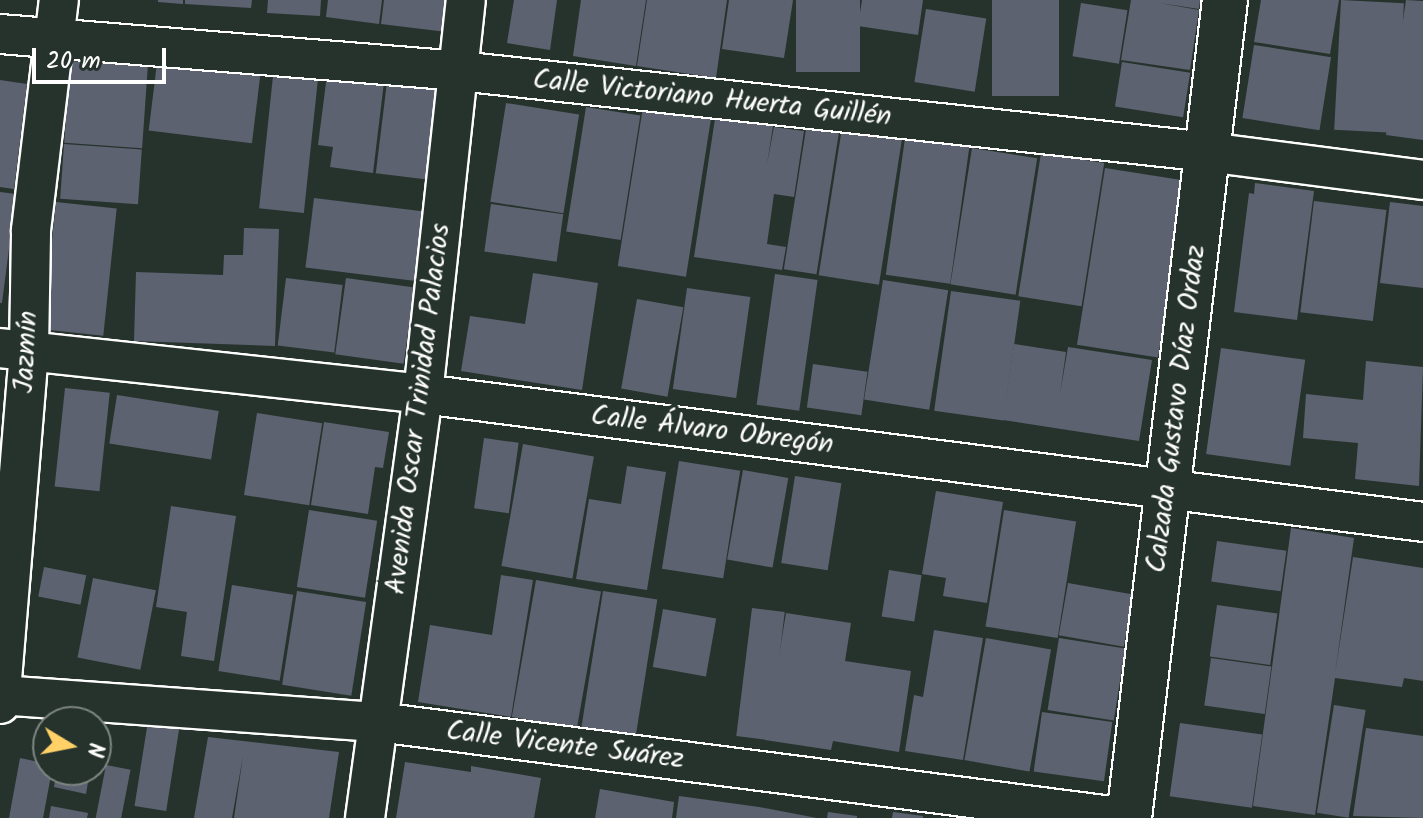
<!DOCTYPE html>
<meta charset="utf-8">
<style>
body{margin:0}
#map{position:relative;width:1423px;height:818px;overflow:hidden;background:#26332d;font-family:Kalam,sans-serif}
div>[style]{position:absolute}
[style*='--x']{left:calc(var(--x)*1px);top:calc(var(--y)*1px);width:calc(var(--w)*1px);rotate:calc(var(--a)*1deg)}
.building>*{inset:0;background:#5d6270;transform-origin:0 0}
.roads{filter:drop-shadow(2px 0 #fff) drop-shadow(-2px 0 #fff) drop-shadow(0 2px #fff) drop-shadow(0 -2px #fff)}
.street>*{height:38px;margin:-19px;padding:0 19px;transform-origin:19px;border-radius:19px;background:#26332d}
.secondary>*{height:44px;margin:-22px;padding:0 22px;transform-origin:22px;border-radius:22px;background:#26332d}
span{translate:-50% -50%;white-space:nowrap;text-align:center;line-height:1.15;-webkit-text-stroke:7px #26332d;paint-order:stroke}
.street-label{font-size:28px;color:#fff}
.north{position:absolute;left:32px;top:706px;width:80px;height:80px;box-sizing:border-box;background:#26332d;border:2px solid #7d8581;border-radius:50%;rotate:100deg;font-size:22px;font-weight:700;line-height:32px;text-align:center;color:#fff}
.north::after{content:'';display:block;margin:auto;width:28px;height:36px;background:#ffd166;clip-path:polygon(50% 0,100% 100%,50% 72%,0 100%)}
.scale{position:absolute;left:32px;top:48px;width:134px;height:36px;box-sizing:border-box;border:4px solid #fff;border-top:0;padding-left:10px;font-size:24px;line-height:28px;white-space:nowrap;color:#fff;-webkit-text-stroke:6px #26332d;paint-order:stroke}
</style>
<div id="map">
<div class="building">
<i style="clip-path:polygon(158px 0,183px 0,183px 4px,158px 2px)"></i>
<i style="clip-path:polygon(185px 0,252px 0,251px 8px,185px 4px)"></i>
<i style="clip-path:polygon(268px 0,321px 0,320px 16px,267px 13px)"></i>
<i style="clip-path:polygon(328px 0,382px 0,379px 24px,326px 17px)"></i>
<i style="clip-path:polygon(384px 0,459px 0,455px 33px,381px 24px)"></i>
<i style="clip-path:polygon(514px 0,557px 0,550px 50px,507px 43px)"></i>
<i style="clip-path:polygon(581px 0,646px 0,636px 66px,573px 56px)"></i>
<i style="clip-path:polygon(647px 0,727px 0,716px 78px,637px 66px)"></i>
<i style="clip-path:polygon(729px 0,793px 0,784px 58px,722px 49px)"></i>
<i style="left:796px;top:0;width:64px;height:72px"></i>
<i style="clip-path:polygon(862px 0,923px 0,918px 35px,858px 26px)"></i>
<i style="left:992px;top:0;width:67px;height:96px"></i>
<i style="clip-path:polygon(1131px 0,1200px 0,1199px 9px,1159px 3px,1199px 10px,1190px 70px,1121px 60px)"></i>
<i style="clip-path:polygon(1261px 0,1339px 0,1330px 54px,1254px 42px)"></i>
<i style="left:1341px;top:0;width:63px;height:130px;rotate:3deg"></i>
<i style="clip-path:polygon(1406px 0,1423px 1px,1423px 140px,1386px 135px)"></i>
<i style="left:1081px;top:3px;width:47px;height:54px;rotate:9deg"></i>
<i style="left:926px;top:9px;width:61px;height:74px;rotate:9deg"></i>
<i style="left:1254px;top:45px;width:78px;height:74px;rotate:9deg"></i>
<i style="left:70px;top:61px;width:78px;height:82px;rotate:4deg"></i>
<i style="left:1122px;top:62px;width:69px;height:45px;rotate:9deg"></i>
<i style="left:157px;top:63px;width:104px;height:68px;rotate:7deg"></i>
<i style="clip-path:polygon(327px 75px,384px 82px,373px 173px,330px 167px,333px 147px,318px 145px)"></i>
<i style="left:273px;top:76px;width:45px;height:133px;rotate:6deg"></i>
<i style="clip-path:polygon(0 80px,27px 84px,14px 189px,0 187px)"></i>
<i style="left:387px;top:82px;width:62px;height:92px;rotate:7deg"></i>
<i style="left:506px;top:103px;width:74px;height:100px;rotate:9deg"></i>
<i style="left:586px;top:107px;width:55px;height:126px;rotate:9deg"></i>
<i style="left:643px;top:107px;width:69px;height:161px;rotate:9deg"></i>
<i style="clip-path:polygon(716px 112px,774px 120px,767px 164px,774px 127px,804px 131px,794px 197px,774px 194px,767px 244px,786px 247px,782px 270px,694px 257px)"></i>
<i style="left:807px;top:123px;width:33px;height:148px;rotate:9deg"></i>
<i style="left:842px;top:128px;width:61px;height:149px;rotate:9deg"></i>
<i style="left:905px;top:138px;width:65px;height:138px;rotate:8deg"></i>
<i style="left:64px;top:144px;width:78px;height:55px;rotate:4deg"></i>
<i style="left:972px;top:148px;width:66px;height:138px;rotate:9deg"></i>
<i style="left:1041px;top:153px;width:64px;height:145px;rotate:9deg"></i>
<i style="left:1105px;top:168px;width:82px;height:179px;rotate:9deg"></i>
<i style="clip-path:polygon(1255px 183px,1314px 191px,1297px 320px,1234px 312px,1249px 193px,1254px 194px)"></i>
<i style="clip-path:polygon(0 192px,16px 194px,2px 303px,0 303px)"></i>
<i style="left:314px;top:198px;width:113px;height:70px;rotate:7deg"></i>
<i style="left:1314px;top:201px;width:73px;height:112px;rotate:7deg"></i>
<i style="left:56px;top:202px;width:61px;height:128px;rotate:6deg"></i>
<i style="clip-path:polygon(1390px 202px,1423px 206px,1423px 288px,1380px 283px)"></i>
<i style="left:491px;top:204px;width:73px;height:48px;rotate:8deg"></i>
<i style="clip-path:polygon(244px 228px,279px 229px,275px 346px,134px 341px,136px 272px,223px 275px,224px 255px,243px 255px)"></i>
<i style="clip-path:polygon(533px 273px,598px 283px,582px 390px,461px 371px,470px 316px,525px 324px)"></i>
<i style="left:775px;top:274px;width:43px;height:132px;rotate:8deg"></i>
<i style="left:286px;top:278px;width:57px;height:68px;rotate:7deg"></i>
<i style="left:346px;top:278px;width:69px;height:77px;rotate:8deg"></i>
<i style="left:883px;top:280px;width:66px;height:121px;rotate:9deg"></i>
<i style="left:687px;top:288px;width:64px;height:102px;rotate:8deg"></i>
<i style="left:951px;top:291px;width:70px;height:121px;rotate:8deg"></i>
<i style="left:637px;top:299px;width:47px;height:91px;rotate:10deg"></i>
<i style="clip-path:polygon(1014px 344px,1066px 352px,1060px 394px,1068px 347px,1152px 360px,1139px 441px,1003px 420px)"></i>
<i style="left:1221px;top:348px;width:85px;height:107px;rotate:8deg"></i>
<i style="clip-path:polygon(1366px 361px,1423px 367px,1419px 486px,1355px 479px,1358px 443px,1303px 438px,1306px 394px,1363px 400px)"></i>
<i style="left:813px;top:364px;width:55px;height:44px;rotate:8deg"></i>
<i style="left:65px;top:388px;width:45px;height:99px;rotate:6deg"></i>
<i style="left:117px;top:395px;width:103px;height:49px;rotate:9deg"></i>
<i style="left:257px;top:413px;width:66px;height:83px;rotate:9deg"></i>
<i style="clip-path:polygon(324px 422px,389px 432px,383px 468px,375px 467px,368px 514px,311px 505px)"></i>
<i style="left:484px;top:438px;width:35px;height:71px;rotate:8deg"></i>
<i style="left:523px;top:444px;width:72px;height:124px;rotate:10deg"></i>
<i style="left:679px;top:461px;width:62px;height:109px;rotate:9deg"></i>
<i style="clip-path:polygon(627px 466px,666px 472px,647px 590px,576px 579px,589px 499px,621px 504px)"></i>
<i style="left:743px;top:470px;width:46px;height:91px;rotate:10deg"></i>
<i style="left:795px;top:476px;width:47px;height:88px;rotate:9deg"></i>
<i style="clip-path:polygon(936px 491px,1003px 502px,987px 603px,943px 596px,946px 578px,922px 574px)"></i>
<i style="clip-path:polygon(171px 506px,236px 516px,214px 661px,181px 656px,187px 612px,156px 607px)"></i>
<i style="left:309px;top:510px;width:69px;height:78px;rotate:9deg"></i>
<i style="left:1004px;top:510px;width:73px;height:118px;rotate:9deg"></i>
<i style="clip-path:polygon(1291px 528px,1354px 538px,1335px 674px,1353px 557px,1423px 568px,1423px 681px,1404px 678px,1402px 687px,1335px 678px,1315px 815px,1253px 806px)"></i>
<i style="left:1217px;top:541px;width:70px;height:41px;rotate:8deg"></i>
<i style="left:44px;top:567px;width:43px;height:30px;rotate:11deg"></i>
<i style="left:889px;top:570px;width:33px;height:47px;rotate:9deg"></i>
<i style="clip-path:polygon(501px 575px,533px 580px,511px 717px,418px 702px,430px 625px,492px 635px)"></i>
<i style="left:93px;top:578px;width:64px;height:81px;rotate:11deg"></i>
<i style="left:536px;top:580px;width:66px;height:139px;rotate:10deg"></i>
<i style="left:1068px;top:583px;width:66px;height:53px;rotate:10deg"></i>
<i style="left:232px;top:585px;width:62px;height:87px;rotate:9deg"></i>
<i style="left:297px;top:591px;width:70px;height:95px;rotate:9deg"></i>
<i style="left:603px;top:591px;width:55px;height:139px;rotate:9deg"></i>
<i style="left:1217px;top:605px;width:61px;height:52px;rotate:8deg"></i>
<i style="left:752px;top:608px;width:33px;height:129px;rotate:7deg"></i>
<i style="left:663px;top:609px;width:54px;height:59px;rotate:10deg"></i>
<i style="clip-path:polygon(786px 613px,851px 623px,845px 661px,911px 671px,899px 752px,833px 741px,831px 750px,765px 740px)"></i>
<i style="clip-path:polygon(934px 630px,983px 638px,963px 760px,905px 751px,914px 695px,923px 697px)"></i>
<i style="left:986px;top:638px;width:66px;height:124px;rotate:10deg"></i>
<i style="left:1059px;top:638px;width:67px;height:73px;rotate:9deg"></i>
<i style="left:1211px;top:658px;width:61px;height:48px;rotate:8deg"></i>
<i style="left:1334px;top:705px;width:32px;height:109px;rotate:9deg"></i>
<i style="left:1042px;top:712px;width:71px;height:60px;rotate:8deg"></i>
<i style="left:148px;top:721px;width:32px;height:86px;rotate:9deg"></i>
<i style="left:1180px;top:723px;width:83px;height:74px;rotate:8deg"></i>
<i style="clip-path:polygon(1366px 728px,1423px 736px,1423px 818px,1353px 816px)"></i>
<i style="clip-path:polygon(208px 737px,339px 752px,329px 818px,234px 818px,243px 756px,232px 818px,194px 818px)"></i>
<i style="clip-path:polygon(20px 758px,48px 764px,48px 770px,52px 770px,43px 818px,9px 818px)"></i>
<i style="clip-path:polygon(405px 762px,471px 772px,471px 766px,541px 778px,534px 818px,396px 818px)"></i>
<i style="left:106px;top:765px;width:25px;height:54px;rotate:11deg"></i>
<i style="clip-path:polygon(57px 770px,90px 770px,86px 794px,54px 787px)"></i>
<i style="clip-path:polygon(600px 789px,674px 802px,672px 818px,595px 818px)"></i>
<i style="clip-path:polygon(679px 796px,759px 807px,817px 818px,676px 818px)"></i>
<i style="clip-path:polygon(51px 806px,88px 813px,87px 818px,49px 818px)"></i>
<i style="clip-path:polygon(828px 812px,857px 816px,857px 818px,827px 818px)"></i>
<i style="clip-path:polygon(893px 812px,923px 816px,923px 818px,892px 818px)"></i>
</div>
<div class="roads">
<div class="street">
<i style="--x:0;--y:34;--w:460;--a:4.6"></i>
<i style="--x:459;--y:71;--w:753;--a:6.17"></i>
<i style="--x:1208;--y:152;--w:217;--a:7.4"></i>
<i style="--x:0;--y:348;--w:425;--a:6.2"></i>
<i style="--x:423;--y:394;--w:1008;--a:7.29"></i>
<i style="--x:0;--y:695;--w:379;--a:4.1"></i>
<i style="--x:378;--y:722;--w:755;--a:7.3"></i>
<i style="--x:0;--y:704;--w:356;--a:-85.3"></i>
<i style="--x:29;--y:349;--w:119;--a:-89"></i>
<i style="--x:31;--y:230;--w:232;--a:-83.1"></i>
<i style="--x:365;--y:818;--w:428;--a:-82.2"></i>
<i style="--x:423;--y:394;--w:396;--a:-83.8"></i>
</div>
<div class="secondary">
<i style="--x:1129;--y:818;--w:824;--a:-83.31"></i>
</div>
</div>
<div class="street-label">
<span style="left:712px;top:99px;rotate:6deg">Calle Victoriano Huerta Guillén</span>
<span style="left:27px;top:352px;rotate:-87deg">Jazmín</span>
<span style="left:419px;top:409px;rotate:-83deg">Avenida Oscar Trinidad Palacios</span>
<span style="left:1177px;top:409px;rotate:-83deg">Calzada Gustavo Díaz Ordaz</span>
<span style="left:712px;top:431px;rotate:7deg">Calle Álvaro Obregón</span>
<span style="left:565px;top:746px;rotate:7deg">Calle Vicente Suárez</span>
</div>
<div class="north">N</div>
<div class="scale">20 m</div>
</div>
